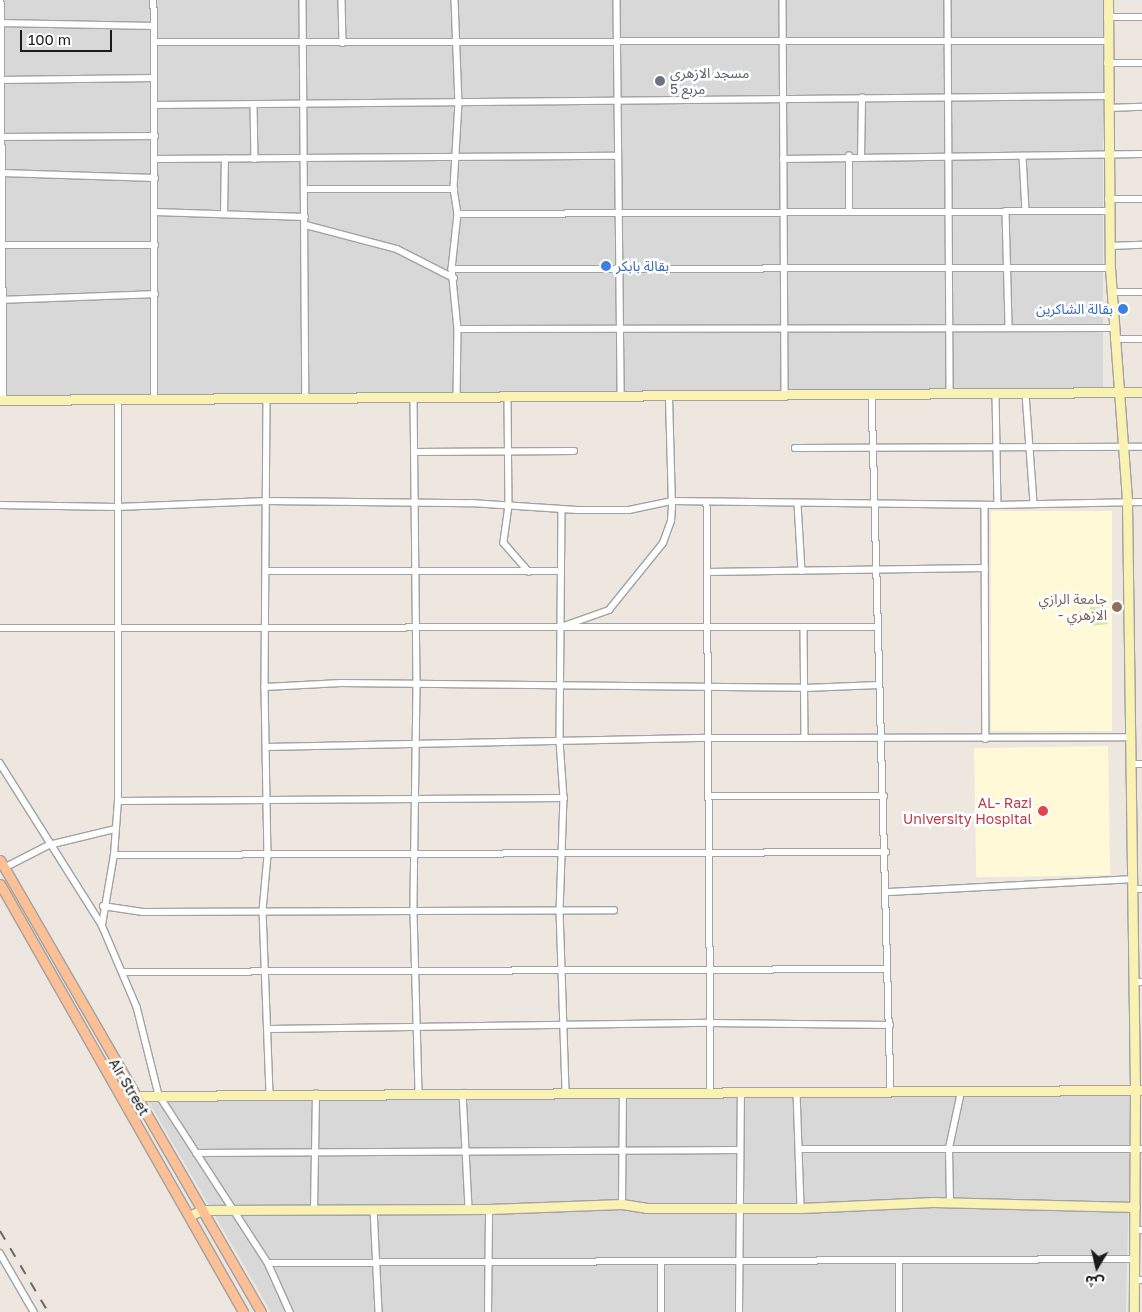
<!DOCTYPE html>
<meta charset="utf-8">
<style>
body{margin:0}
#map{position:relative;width:1142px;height:1312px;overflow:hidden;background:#ede7e0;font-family:"Golos Text","Noto Sans Arabic",sans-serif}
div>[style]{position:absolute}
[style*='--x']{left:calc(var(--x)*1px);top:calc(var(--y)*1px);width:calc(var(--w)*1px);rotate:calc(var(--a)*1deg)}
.residential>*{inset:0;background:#d9d8d8;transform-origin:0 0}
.education>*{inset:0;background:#fff9d8;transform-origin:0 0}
.grass>*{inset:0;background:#d1e9a5}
.roads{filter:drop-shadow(1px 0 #a2a2a2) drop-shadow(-1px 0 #a2a2a2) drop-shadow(0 1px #a2a2a2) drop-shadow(0 -1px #a2a2a2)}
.street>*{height:5.5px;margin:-2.75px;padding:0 2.75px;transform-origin:2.75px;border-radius:2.75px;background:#fff}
.secondary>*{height:9px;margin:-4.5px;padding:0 4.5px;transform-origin:4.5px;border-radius:4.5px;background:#faf2b2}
.primary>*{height:9px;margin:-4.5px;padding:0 4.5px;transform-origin:4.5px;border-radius:4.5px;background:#fdc096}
.rail>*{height:2px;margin-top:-1px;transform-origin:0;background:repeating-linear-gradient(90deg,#696969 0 10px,transparent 0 20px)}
.dots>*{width:14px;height:14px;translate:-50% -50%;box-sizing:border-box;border:2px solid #fff;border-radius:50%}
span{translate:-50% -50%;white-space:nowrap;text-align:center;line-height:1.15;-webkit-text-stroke:5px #fff;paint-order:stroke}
.worship-label{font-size:14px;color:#5b616d}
.left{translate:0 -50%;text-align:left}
.shop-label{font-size:14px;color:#366cbe}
.right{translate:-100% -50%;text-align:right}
.education-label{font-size:14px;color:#785e54}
.health-label{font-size:14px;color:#be3a42}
.street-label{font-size:14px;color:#1b1b1b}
.north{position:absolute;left:1072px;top:1242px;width:50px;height:50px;-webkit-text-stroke:4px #fff;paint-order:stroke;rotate:189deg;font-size:14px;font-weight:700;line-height:20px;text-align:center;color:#1b1b1b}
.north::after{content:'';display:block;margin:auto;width:18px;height:22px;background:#1b1b1b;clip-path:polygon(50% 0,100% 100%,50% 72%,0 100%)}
.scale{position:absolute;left:20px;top:30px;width:92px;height:22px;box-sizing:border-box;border:2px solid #1b1b1b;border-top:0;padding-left:6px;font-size:15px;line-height:18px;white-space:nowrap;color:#1b1b1b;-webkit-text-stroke:4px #fff;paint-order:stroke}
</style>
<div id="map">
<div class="residential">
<i style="left:0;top:0;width:1103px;height:395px"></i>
<i style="clip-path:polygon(1131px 1093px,1126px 1312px,271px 1312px,146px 1097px)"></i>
</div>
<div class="education">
<i style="left:991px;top:511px;width:121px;height:220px"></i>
<i style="left:1108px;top:746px;width:129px;height:134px;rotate:89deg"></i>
</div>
<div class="grass">
<i style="clip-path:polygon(1090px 607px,1108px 607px,1108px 624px,1091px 626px)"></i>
</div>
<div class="roads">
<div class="street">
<i style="--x:1;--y:0;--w:400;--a:89.6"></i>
<i style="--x:154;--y:0;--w:399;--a:89.9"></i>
<i style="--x:303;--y:0;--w:399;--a:89.6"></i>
<i style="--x:342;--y:0;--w:43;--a:88.7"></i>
<i style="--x:455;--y:0;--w:102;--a:87.8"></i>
<i style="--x:459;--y:102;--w:87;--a:93.3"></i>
<i style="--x:454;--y:189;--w:25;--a:81"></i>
<i style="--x:458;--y:214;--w:55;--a:96.2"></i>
<i style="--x:452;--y:269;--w:60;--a:84.3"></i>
<i style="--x:458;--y:329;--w:68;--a:90.8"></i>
<i style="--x:617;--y:0;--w:396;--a:89.4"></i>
<i style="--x:783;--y:0;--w:395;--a:89.7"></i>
<i style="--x:948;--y:0;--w:394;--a:89.7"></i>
<i style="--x:1107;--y:17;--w:35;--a:0"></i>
<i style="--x:0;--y:23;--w:154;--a:1.1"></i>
<i style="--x:154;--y:42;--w:954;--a:-0.06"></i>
<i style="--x:1107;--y:63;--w:35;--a:0"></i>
<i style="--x:0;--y:80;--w:154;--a:-0.7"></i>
<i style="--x:254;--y:104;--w:55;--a:89"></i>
<i style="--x:155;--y:105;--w:953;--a:-0.54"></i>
<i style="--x:1108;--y:108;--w:34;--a:-2"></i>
<i style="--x:0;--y:137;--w:155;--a:-0.4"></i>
<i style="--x:1023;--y:156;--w:55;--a:86.9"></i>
<i style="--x:861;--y:157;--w:59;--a:-89"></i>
<i style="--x:155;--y:159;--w:463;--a:-0.4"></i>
<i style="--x:783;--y:159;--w:359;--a:-0.8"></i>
<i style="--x:2;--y:173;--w:153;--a:1.9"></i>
<i style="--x:304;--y:189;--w:150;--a:0"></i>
<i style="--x:1108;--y:199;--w:34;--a:0"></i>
<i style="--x:1006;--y:211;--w:117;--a:88.5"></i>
<i style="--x:155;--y:212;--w:150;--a:1.9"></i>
<i style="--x:849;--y:212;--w:56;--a:-90"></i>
<i style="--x:224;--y:214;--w:55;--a:-89"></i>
<i style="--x:458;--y:214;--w:651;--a:-0.26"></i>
<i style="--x:306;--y:225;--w:94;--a:14.8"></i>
<i style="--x:397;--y:249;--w:64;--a:27"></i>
<i style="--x:0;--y:245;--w:155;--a:0"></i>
<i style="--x:1109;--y:246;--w:33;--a:-2"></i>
<i style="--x:452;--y:269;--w:658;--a:-0.09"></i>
<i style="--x:1111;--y:292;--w:31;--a:0"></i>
<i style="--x:0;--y:300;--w:155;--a:-2.2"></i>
<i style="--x:458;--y:329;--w:654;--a:-0.09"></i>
<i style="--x:1114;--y:339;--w:28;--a:0"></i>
<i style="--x:996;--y:393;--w:112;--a:89"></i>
<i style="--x:872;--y:394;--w:698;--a:88.44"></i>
<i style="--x:1026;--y:394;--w:110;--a:85.8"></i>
<i style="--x:508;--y:397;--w:109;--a:89.5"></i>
<i style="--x:509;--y:506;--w:37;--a:98"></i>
<i style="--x:504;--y:543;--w:38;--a:49"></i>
<i style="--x:414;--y:398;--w:288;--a:89.4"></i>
<i style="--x:417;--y:686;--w:227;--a:90.8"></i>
<i style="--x:414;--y:913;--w:181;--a:88.4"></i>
<i style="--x:267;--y:399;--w:288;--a:90.4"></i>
<i style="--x:265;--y:687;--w:76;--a:-3"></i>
<i style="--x:341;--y:683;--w:464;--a:0.6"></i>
<i style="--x:805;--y:688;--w:74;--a:-2.3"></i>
<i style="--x:795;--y:448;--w:347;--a:-0.2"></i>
<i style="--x:415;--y:452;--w:159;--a:-0.4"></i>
<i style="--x:707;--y:504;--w:588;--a:89.61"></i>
<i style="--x:798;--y:504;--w:67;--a:86.6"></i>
<i style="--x:0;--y:505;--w:117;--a:1"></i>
<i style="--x:117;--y:507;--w:150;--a:-2.3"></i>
<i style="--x:267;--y:501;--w:204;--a:0.6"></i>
<i style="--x:471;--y:503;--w:106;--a:3.8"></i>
<i style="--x:577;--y:510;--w:52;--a:0"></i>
<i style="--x:629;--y:510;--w:44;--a:-11.8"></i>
<i style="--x:672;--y:501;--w:326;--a:0.7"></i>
<i style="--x:998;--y:505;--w:144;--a:-1.2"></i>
<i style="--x:985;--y:505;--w:234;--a:89.8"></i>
<i style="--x:562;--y:509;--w:232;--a:90.5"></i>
<i style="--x:560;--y:741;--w:57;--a:86"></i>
<i style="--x:564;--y:798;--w:112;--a:92"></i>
<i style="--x:560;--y:910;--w:183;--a:88.1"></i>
<i style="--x:266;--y:571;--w:295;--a:0"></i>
<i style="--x:707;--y:572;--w:278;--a:-0.8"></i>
<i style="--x:564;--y:626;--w:48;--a:-19.6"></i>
<i style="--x:609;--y:610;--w:86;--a:-51.1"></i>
<i style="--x:663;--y:543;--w:23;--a:-70"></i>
<i style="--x:671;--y:521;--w:15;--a:-86"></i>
<i style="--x:672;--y:506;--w:110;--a:-91.6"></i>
<i style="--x:804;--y:627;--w:111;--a:89.5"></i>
<i style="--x:0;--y:628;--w:877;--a:-0.07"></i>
<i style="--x:265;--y:687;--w:169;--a:89"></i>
<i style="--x:268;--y:856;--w:55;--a:95.2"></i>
<i style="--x:263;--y:911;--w:183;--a:87.8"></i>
<i style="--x:267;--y:747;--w:442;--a:-1.2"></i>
<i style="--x:709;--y:738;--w:422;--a:-0.1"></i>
<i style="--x:0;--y:763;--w:191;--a:57.8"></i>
<i style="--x:102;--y:925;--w:89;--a:66.9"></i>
<i style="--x:137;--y:1007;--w:91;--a:76"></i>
<i style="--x:159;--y:1095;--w:200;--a:57"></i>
<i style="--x:268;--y:1263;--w:54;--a:65.8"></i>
<i style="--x:1132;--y:764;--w:10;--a:0"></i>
<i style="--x:709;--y:796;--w:175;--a:0"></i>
<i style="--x:118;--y:801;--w:446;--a:-0.4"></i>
<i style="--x:114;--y:855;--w:772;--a:-0.22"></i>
<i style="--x:4;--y:868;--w:51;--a:-27.1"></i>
<i style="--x:49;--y:845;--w:68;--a:-13.6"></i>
<i style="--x:1132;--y:889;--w:10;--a:0"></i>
<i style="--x:887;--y:892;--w:245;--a:-3"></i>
<i style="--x:103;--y:906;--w:40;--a:8.5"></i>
<i style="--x:143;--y:912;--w:471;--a:-0.2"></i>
<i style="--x:102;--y:925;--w:71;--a:-80.3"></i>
<i style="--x:114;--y:855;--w:54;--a:-85.8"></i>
<i style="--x:118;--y:801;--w:401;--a:-90"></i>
<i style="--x:123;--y:972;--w:764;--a:-0.22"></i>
<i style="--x:1133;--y:982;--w:9;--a:0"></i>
<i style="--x:270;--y:1029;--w:440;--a:-0.8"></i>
<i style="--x:710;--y:1023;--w:180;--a:0.6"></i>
<i style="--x:797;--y:1092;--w:116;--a:88"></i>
<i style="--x:463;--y:1093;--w:116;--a:87"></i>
<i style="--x:799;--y:1149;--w:343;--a:0"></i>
<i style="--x:196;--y:1153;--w:544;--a:-0.32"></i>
<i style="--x:950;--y:1202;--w:54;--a:-91.1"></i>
<i style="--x:949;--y:1148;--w:57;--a:-77.9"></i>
<i style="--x:622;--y:1204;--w:111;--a:-89.5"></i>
<i style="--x:374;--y:1209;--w:103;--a:87.2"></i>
<i style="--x:314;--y:1210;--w:116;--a:-89"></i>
<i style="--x:1134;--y:1230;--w:8;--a:0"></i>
<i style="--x:0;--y:1253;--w:68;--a:60"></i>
<i style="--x:899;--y:1260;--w:52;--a:90"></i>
<i style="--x:268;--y:1263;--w:867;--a:-0.26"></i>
<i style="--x:1134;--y:1280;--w:8;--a:0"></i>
<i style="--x:488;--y:1312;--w:103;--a:-89.4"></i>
<i style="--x:661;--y:1312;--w:50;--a:-90"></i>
<i style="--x:739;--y:1312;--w:220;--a:-89.5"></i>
</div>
<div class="secondary">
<i style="--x:1108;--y:0;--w:268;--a:89.6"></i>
<i style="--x:1110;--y:268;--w:235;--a:85.8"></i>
<i style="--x:1127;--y:502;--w:588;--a:89.22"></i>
<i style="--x:1135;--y:1090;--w:222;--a:90.3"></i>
<i style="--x:0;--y:400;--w:1142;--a:-0.4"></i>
<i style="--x:134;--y:1096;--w:1008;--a:-0.34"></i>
<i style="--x:189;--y:1216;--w:14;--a:-25"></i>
<i style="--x:202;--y:1210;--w:287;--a:-0.2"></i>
<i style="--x:489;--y:1209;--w:133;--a:-2.2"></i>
<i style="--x:622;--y:1204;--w:24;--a:9"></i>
<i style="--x:646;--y:1208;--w:155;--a:0"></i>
<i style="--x:801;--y:1208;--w:132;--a:-2.6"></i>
<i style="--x:933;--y:1202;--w:202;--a:1.4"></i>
</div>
<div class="primary">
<i style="--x:0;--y:860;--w:522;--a:60"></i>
<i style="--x:0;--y:884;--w:492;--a:60.4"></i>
</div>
</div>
<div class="rail">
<i style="--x:0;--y:1231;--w:94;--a:59.3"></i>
</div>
<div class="dots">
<i style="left:660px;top:81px;background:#6b7280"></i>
<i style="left:606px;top:266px;background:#3f7fe0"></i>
<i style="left:1123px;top:309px;background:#3f7fe0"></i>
<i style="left:1117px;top:607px;background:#8d6e63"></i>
<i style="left:1043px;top:811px;background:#e0444e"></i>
</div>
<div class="worship-label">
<span class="left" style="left:670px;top:81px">مسجد الازهري<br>مربع 5</span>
</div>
<div class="shop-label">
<span class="left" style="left:616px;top:266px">بقالة بابكر</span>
<span class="right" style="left:1113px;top:309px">بقالة الشاكرين</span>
</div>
<div class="education-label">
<span class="right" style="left:1107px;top:607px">جامعة الرازي<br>- الازهري</span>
</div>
<div class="health-label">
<span class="right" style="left:1032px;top:811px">AL- Razi<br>University Hospital</span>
</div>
<div class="street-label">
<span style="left:129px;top:1087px;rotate:59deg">Air Street</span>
</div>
<div class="north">ش</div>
<div class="scale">100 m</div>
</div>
